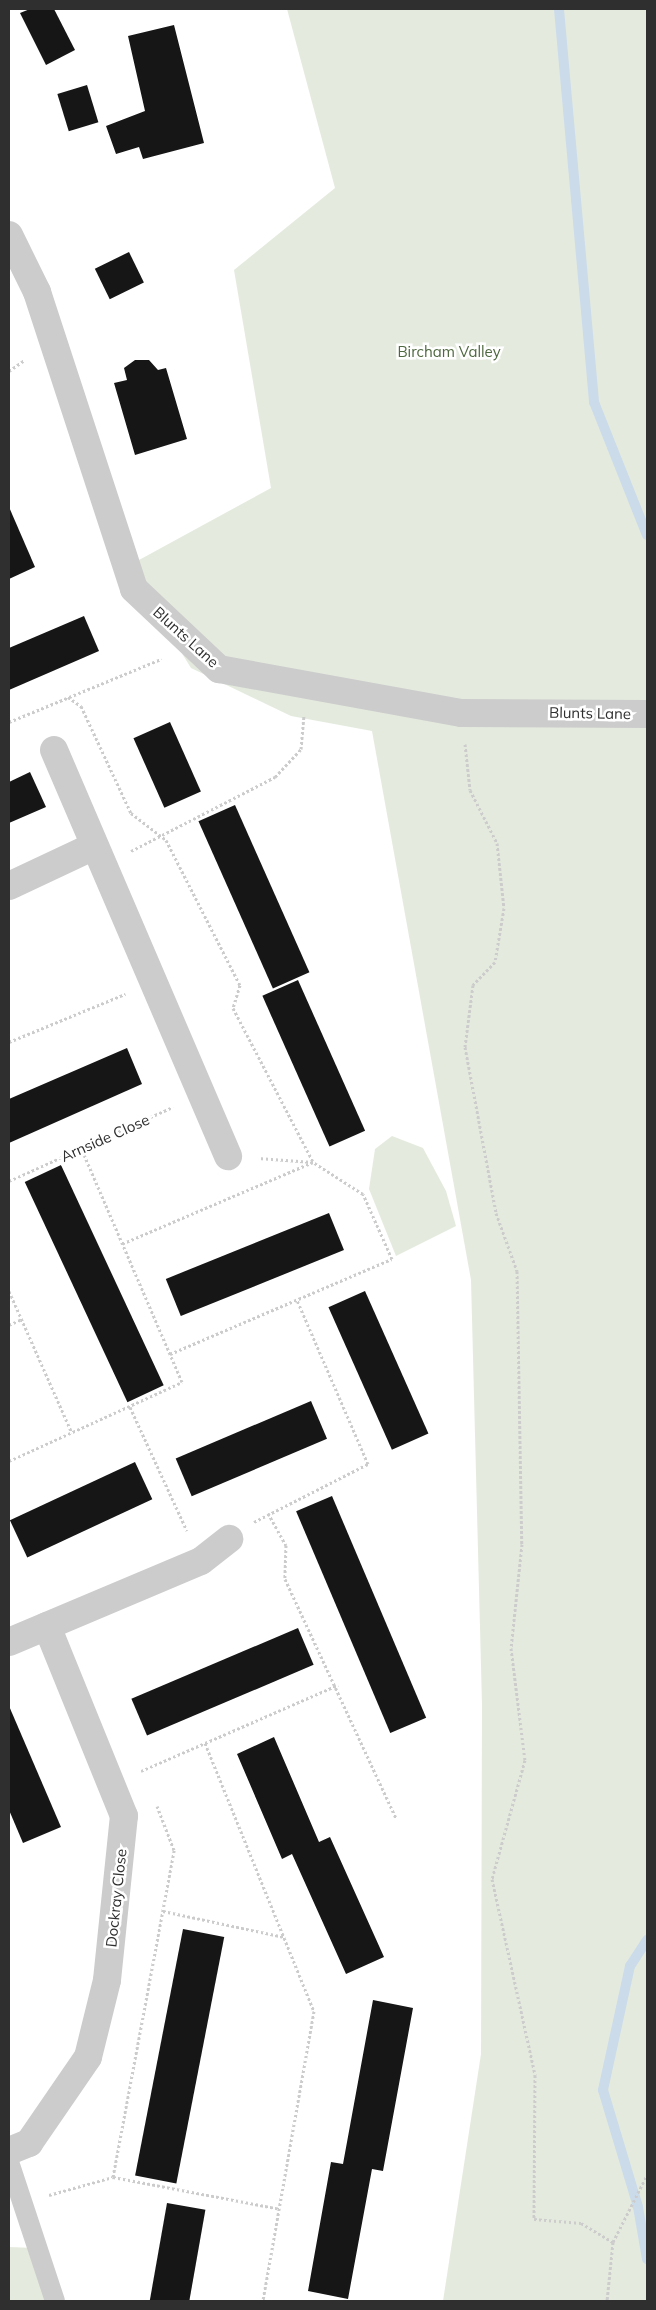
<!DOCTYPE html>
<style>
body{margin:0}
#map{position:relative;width:656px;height:2310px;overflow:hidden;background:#fff;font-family:Mulish,sans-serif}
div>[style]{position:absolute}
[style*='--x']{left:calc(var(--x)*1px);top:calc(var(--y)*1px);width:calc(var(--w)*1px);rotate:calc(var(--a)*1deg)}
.green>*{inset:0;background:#e4ebde}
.stream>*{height:10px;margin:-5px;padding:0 5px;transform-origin:5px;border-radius:5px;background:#ccdbea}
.building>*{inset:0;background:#161616;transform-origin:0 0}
.path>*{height:3px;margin-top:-1.5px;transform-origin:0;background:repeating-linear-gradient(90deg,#ccc 0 2.5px,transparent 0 5px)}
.service>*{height:20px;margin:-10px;padding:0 10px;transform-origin:10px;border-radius:10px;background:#ccc}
.minor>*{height:28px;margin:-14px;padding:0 14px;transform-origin:14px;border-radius:14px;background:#ccc}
span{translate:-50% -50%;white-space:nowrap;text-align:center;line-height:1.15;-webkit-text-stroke:5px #fff;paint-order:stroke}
.park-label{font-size:15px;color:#4e683f}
.street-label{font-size:15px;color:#2f2f2f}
.frame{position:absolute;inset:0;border:10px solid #2f2f2f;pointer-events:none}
</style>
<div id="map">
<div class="green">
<i style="clip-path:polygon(287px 9px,647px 9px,647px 2301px,443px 2301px,481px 2054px,482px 1705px,471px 1280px,372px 731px,291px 716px,191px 668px,128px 566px,271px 488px,234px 270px,335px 188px)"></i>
<i style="clip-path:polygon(392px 1136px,423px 1148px,446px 1191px,456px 1226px,396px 1256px,369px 1189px,375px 1149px)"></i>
<i style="clip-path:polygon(9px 2247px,35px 2248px,46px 2301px,9px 2301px)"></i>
</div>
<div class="stream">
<i style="--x:559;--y:9;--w:395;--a:84.9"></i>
<i style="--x:594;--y:402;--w:143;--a:68.3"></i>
<i style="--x:647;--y:1940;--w:31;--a:123"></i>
<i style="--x:630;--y:1966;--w:127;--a:102.3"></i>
<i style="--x:603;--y:2090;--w:122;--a:73.3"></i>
<i style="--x:638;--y:2207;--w:53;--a:80.2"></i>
</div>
<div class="building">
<i style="clip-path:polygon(30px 9px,54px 9px,75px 50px,46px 65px,20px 13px)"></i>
<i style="clip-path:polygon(174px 25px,204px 143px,143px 159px,139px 147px,116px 154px,106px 126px,145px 111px,128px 36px)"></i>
<i style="left:87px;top:85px;width:39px;height:31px;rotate:73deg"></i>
<i style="left:129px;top:252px;width:34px;height:38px;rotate:64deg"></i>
<i style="clip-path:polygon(135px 360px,149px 360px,158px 370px,166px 368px,187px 439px,135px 455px,114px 383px,127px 380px,124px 368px)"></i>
<i style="clip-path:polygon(9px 507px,35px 567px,9px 579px)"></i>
<i style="clip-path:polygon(84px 616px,99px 651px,9px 690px,9px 648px)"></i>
<i style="left:170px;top:722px;width:76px;height:40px;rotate:66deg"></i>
<i style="clip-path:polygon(30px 772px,46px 807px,9px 823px,9px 782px)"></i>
<i style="left:235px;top:805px;width:183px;height:40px;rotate:66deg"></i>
<i style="left:298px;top:980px;width:165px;height:39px;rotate:66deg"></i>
<i style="clip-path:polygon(127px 1048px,142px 1084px,9px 1143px,9px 1099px)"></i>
<i style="left:61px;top:1165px;width:243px;height:40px;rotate:65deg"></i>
<i style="left:329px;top:1213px;width:40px;height:176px;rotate:68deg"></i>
<i style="left:365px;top:1291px;width:156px;height:40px;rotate:66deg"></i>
<i style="left:311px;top:1401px;width:41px;height:147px;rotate:67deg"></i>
<i style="left:135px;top:1462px;width:41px;height:138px;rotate:65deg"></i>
<i style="left:332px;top:1496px;width:241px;height:39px;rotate:67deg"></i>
<i style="left:298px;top:1628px;width:40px;height:181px;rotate:67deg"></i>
<i style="clip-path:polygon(9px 1706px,61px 1827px,23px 1843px,9px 1810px)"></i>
<i style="clip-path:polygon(274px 1737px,319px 1842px,330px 1837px,384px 1957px,346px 1974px,292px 1854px,282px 1859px,237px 1754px)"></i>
<i style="left:183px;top:1929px;width:42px;height:251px;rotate:11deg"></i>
<i style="clip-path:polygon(373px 2000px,413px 2008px,383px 2171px,372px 2169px,348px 2299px,308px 2291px,331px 2162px,343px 2164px)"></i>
<i style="left:167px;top:2203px;width:39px;height:100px;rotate:10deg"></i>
</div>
<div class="path">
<i style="--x:9;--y:371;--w:19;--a:-35"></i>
<i style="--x:68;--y:697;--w:16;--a:35"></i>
<i style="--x:81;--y:706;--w:118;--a:65"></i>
<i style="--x:131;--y:813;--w:44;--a:37.6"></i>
<i style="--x:166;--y:840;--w:163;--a:63"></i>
<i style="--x:240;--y:985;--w:24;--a:107"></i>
<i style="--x:233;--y:1008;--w:174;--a:62.5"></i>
<i style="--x:313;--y:1162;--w:208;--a:156.8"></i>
<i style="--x:9;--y:722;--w:165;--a:-22.5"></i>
<i style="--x:465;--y:744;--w:46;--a:83.8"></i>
<i style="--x:470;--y:790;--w:59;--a:63"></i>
<i style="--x:497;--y:843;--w:65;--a:83.9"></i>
<i style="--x:504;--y:908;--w:55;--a:99.5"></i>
<i style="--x:495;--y:962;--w:32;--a:134"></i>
<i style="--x:473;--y:985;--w:63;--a:97.4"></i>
<i style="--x:465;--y:1047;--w:169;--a:79.4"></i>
<i style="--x:496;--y:1213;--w:62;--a:70.1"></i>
<i style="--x:517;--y:1271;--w:273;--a:89"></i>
<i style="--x:522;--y:1544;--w:105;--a:96"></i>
<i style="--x:511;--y:1648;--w:113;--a:82.9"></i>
<i style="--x:525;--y:1760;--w:123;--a:105.5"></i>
<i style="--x:492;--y:1879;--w:201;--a:77.6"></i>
<i style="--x:535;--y:2075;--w:144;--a:90.4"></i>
<i style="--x:534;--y:2219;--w:47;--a:4.9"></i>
<i style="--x:581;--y:2223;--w:37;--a:31"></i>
<i style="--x:613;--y:2242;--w:59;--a:95.8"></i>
<i style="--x:131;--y:851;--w:162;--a:-27.2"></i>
<i style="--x:275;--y:777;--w:38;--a:-47"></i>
<i style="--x:301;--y:749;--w:33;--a:-85"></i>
<i style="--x:9;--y:1042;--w:126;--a:-22.5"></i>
<i style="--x:9;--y:1181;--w:180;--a:-24.3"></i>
<i style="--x:9;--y:1291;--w:155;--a:66.1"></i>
<i style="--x:9;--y:1325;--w:14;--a:-25"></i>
<i style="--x:170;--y:1354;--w:241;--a:-23.2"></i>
<i style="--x:392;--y:1259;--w:71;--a:-114"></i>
<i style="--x:363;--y:1194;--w:59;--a:-147.4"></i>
<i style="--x:313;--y:1162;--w:55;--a:-175.8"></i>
<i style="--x:130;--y:1407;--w:136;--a:65.3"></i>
<i style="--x:9;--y:1461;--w:190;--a:-24.5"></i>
<i style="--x:182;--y:1382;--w:255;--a:-113.3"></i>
<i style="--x:268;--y:1513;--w:37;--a:61"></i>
<i style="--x:286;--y:1545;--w:34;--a:92"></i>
<i style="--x:285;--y:1579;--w:264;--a:65.1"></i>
<i style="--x:254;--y:1522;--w:128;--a:-27"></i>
<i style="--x:368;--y:1464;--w:179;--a:-113.4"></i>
<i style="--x:205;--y:1743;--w:289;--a:67.9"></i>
<i style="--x:314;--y:2011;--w:294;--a:100"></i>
<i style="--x:141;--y:1771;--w:215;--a:-23.6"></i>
<i style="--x:163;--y:1911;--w:124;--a:12.1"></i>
<i style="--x:113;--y:2177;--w:333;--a:-79.4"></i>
<i style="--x:174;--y:1850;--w:47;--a:-111.1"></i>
<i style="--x:49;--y:2195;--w:66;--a:-15.7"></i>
<i style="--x:113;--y:2177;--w:170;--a:10.8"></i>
<i style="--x:613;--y:2242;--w:75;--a:-63.1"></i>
</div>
<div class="service">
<i style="--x:9;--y:2162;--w:146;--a:71.7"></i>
</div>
<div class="minor">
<i style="--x:9;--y:235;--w:64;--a:63.8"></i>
<i style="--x:37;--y:292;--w:312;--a:71.9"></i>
<i style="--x:134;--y:589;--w:117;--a:43.3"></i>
<i style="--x:219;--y:669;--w:246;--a:10.3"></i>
<i style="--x:461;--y:713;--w:186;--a:0.3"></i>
<i style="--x:54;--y:750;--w:442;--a:66.8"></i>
<i style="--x:9;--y:886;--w:94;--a:-25.2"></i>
<i style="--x:9;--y:1642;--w:208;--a:-22.9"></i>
<i style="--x:201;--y:1561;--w:36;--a:-38"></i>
<i style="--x:9;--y:2151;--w:22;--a:-22"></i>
<i style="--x:29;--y:2143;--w:104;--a:-55.5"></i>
<i style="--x:88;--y:2057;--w:79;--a:-76.1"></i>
<i style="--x:107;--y:1980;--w:165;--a:-84.1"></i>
<i style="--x:124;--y:1816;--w:205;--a:-112.1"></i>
</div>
<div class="park-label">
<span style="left:449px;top:352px">Bircham Valley</span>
</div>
<div class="street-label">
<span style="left:186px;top:637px;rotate:42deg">Blunts Lane</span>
<span style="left:590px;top:713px;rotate:1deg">Blunts Lane</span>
<span style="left:105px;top:1138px;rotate:-24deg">Arnside Close</span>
<span style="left:116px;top:1898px;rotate:-84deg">Dockray Close</span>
</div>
<div class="frame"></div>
</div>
